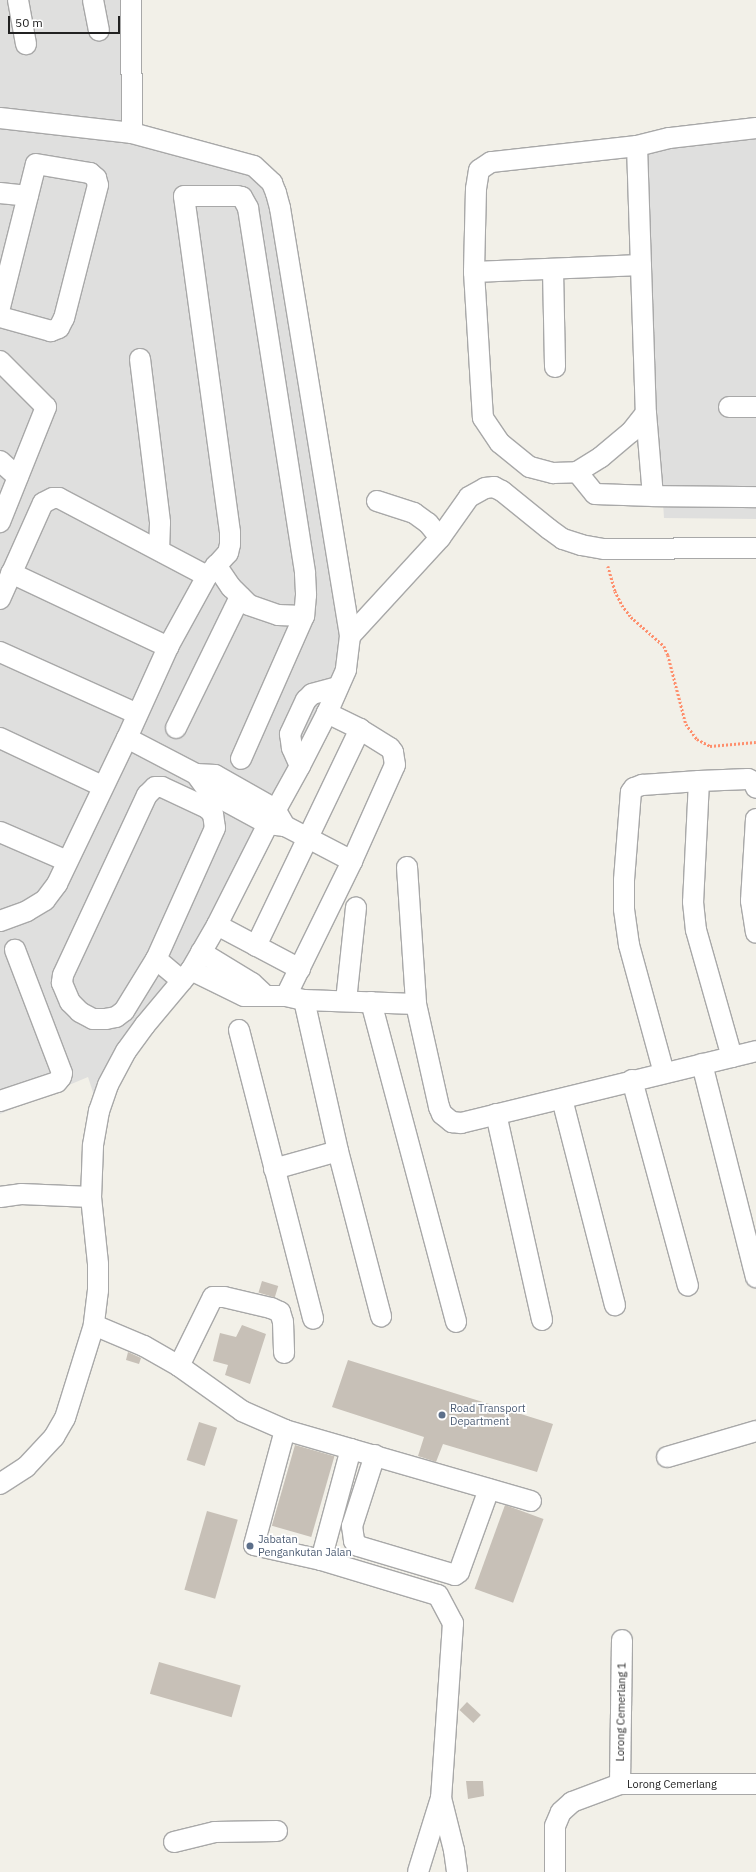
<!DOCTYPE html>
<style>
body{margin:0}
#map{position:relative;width:756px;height:1872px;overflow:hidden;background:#f2f0e8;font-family:"IBM Plex Sans",sans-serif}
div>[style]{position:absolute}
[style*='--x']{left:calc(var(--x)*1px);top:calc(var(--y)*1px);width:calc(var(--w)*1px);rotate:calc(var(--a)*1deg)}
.residential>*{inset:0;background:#dfdfde}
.building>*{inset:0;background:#c7c0b7;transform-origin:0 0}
.path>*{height:2.5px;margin-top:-1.25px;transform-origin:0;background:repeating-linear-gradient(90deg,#fe8f6d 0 2px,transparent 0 4px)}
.roads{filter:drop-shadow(1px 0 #a8a8a8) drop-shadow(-1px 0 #a8a8a8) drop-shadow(0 1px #a8a8a8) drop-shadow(0 -1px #a8a8a8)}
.minor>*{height:20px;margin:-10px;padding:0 10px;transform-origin:10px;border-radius:10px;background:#fff}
.dots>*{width:11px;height:11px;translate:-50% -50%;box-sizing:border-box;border:2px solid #fff;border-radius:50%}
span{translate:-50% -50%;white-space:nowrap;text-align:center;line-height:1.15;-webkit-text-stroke:3.5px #fff;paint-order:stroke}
.service-label{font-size:11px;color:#4e5e75}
.left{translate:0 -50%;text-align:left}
.street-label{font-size:11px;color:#212121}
.scale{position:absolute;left:8px;top:16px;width:112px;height:18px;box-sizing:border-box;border:2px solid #212121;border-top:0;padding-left:5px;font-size:12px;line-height:14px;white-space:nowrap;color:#212121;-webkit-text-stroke:3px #fff;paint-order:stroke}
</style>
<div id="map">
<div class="residential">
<i style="clip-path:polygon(0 0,130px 0,132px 133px,272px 183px,350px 648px,217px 925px,145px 1025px,99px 1111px,88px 1077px,0 1114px)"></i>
<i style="clip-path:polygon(756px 136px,756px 519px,664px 518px,640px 149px)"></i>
</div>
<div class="building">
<i style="left:262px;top:1281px;width:17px;height:12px;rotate:17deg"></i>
<i style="clip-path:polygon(242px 1325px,266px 1334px,250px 1384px,225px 1375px,228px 1365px,213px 1361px,220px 1333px,236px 1337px)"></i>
<i style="clip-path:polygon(128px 1352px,141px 1358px,139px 1364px,126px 1360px)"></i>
<i style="clip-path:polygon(348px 1360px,553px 1424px,537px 1472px,443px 1444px,436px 1462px,418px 1456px,424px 1437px,332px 1407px)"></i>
<i style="left:199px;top:1422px;width:19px;height:40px;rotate:18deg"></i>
<i style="left:295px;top:1445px;width:41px;height:84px;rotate:16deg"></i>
<i style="left:505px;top:1505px;width:41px;height:89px;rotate:20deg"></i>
<i style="left:207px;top:1511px;width:32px;height:82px;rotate:16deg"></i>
<i style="left:159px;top:1662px;width:85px;height:33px;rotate:16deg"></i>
<i style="left:467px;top:1702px;width:19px;height:11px;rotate:43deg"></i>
<i style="clip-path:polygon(466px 1781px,483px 1781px,484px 1796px,468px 1799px)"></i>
</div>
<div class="path">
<i style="--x:608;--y:566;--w:26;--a:74"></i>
<i style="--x:615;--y:591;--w:16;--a:63"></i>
<i style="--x:622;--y:605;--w:15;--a:53"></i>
<i style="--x:631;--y:617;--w:44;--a:41.3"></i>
<i style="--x:664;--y:646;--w:10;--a:66"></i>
<i style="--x:668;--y:655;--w:71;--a:75.4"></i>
<i style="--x:686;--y:724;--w:19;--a:54"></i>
<i style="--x:697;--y:739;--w:15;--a:28"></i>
<i style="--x:710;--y:746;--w:46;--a:-5"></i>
</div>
<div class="roads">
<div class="minor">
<i style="--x:18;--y:0;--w:45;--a:79.7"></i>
<i style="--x:93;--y:0;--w:31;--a:79"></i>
<i style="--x:131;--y:0;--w:133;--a:89.6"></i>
<i style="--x:0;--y:118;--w:133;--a:6.5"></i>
<i style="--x:132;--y:133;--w:126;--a:15.1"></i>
<i style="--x:254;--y:166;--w:25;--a:43"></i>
<i style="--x:272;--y:183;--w:11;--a:68"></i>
<i style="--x:276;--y:193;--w:16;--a:75"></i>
<i style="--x:280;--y:208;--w:434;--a:80.7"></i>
<i style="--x:350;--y:636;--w:34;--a:97"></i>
<i style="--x:346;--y:670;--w:47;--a:113.8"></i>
<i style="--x:327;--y:713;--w:59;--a:117"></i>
<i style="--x:300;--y:766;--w:66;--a:118.9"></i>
<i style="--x:268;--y:824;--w:113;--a:116.8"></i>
<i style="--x:217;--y:925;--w:52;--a:120"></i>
<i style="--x:191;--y:970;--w:72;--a:129.9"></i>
<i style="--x:145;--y:1025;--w:32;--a:126"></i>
<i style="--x:126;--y:1051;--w:38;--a:118"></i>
<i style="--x:108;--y:1085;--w:28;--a:109"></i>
<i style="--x:99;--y:1111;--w:36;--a:100"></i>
<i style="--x:93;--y:1146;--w:51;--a:92.2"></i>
<i style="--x:91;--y:1197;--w:67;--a:84"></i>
<i style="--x:98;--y:1264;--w:26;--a:90"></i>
<i style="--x:98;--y:1290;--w:35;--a:97"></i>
<i style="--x:94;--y:1325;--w:97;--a:107.3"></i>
<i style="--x:65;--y:1418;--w:22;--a:120"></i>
<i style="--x:54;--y:1437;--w:41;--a:133"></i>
<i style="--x:26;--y:1467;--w:31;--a:147"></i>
<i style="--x:756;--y:128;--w:88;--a:173.4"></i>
<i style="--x:669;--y:138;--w:33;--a:166"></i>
<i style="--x:637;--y:146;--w:267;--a:88.1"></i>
<i style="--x:646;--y:413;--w:83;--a:85.2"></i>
<i style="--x:653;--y:496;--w:103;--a:0.6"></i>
<i style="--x:637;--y:146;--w:147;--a:173.7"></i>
<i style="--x:491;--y:162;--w:14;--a:146"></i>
<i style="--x:479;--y:170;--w:19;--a:99"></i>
<i style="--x:476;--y:189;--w:83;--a:91.4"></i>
<i style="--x:474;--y:272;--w:146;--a:86.5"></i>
<i style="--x:483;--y:418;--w:30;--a:56"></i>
<i style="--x:500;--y:443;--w:38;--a:39"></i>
<i style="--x:530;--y:467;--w:24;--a:15"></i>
<i style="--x:553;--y:473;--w:24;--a:-2"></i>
<i style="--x:577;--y:472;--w:28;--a:51"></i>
<i style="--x:595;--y:494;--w:58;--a:2"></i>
<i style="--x:0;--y:193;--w:28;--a:6"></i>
<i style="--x:553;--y:270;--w:97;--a:88.8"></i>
<i style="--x:474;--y:272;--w:167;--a:-2.4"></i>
<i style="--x:0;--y:307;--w:147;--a:-75.9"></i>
<i style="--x:36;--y:164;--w:55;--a:9.5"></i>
<i style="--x:90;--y:173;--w:8;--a:40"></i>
<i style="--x:96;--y:178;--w:7;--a:74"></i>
<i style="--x:98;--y:185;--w:137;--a:104.3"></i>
<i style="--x:64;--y:318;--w:11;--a:117"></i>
<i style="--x:59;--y:328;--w:9;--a:159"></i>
<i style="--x:51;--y:331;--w:53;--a:-164.6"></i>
<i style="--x:140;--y:359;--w:165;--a:83"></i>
<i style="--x:160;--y:523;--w:27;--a:92"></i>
<i style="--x:0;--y:361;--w:65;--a:45"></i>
<i style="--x:46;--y:407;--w:124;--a:111.8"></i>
<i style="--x:729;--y:407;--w:27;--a:0"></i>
<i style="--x:0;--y:461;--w:24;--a:42"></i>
<i style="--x:577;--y:472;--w:28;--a:-32"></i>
<i style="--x:601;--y:457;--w:39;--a:-40"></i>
<i style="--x:631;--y:432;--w:24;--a:-52"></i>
<i style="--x:377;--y:501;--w:39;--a:18"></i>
<i style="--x:414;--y:513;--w:17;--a:36"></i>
<i style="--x:428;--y:523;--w:19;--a:51"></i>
<i style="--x:216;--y:565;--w:27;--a:56"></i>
<i style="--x:231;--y:587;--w:25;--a:45"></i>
<i style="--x:249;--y:605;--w:31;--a:19"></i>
<i style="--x:278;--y:615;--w:26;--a:2"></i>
<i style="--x:11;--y:573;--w:174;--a:25.2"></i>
<i style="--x:0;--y:599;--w:105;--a:-65.9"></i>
<i style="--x:43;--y:503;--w:11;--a:-27"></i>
<i style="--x:53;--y:498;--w:6;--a:0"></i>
<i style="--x:59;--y:498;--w:167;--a:27.8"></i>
<i style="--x:350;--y:636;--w:133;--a:-47.4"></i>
<i style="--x:440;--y:538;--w:50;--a:-54.7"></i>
<i style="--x:469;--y:497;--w:18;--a:-29"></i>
<i style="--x:485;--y:488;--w:9;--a:-6"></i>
<i style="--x:494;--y:487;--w:9;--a:27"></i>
<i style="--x:502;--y:491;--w:60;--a:39"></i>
<i style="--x:549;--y:529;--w:17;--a:36"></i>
<i style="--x:563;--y:539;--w:19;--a:18"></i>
<i style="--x:581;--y:545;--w:23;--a:10"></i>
<i style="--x:604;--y:549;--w:152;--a:-0.4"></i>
<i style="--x:0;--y:652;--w:150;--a:24.3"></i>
<i style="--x:176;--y:728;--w:146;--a:-64"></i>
<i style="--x:0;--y:738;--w:113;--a:25.2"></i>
<i style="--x:127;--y:738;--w:78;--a:27.6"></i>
<i style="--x:196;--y:774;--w:19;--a:3"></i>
<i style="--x:215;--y:775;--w:69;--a:29.5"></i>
<i style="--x:275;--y:809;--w:20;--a:60"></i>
<i style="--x:300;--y:766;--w:20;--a:-114"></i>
<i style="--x:292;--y:748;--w:14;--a:-98"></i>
<i style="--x:290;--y:734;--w:38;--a:-65"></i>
<i style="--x:306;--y:700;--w:8;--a:-45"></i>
<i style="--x:312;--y:694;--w:27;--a:-15"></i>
<i style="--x:196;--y:774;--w:22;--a:54"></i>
<i style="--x:209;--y:792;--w:67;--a:28.5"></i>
<i style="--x:268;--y:824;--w:17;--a:7"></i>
<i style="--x:285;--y:826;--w:76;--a:27.6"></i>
<i style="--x:699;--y:781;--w:121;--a:92.8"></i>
<i style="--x:693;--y:902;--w:28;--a:84"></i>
<i style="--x:696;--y:930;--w:132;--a:74.2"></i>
<i style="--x:155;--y:787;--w:7;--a:0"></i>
<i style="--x:162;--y:787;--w:50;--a:25"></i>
<i style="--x:207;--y:808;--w:8;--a:45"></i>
<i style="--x:213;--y:814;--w:14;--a:82"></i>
<i style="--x:215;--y:828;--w:144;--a:114.2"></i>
<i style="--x:156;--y:959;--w:61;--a:121.6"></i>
<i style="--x:124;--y:1011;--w:10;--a:143"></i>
<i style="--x:116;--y:1017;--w:10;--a:169"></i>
<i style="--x:106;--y:1019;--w:13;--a:180"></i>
<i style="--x:93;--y:1019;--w:15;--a:-152"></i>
<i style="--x:80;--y:1012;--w:14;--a:-135"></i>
<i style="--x:70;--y:1002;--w:21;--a:-113"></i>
<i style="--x:62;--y:983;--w:8;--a:-83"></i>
<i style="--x:63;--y:975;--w:199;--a:-65"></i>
<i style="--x:147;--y:795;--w:11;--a:-45"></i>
<i style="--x:756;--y:819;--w:82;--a:93.5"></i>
<i style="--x:751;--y:901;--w:32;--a:81"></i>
<i style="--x:0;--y:832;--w:73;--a:23.4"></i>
<i style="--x:407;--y:867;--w:137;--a:86.2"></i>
<i style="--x:416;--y:1004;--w:106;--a:77.4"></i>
<i style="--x:439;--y:1107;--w:8;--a:67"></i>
<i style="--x:442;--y:1114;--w:13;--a:39"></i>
<i style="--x:452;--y:1122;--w:9;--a:6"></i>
<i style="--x:461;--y:1123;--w:304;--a:-13.7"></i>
<i style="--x:0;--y:921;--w:29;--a:-20"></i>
<i style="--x:27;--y:911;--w:21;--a:-31"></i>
<i style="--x:45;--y:900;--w:20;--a:-53"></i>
<i style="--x:57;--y:884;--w:162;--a:-64.4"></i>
<i style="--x:127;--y:738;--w:100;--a:-65.7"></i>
<i style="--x:168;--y:647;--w:81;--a:-61.2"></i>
<i style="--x:207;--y:576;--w:31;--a:-48"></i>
<i style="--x:228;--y:553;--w:9;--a:-77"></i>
<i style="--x:230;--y:544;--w:12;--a:-90"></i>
<i style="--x:230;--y:532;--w:339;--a:-97.8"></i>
<i style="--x:184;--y:196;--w:53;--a:0"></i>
<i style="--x:237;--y:196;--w:5;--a:11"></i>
<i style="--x:242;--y:197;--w:13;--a:61"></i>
<i style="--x:248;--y:208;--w:370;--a:81.1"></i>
<i style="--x:305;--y:574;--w:21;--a:87"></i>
<i style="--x:306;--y:595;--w:21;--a:95"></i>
<i style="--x:304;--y:616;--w:156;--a:113.8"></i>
<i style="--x:217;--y:925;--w:94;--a:27.9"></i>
<i style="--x:256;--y:946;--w:241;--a:-64.4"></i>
<i style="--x:201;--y:952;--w:60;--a:31.3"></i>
<i style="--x:252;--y:983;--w:19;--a:43"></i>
<i style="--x:156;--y:959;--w:34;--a:40"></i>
<i style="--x:191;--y:970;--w:59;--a:26.1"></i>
<i style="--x:244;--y:996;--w:42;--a:0"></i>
<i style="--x:286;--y:996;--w:18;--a:13"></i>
<i style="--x:304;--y:1000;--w:112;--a:2"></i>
<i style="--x:286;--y:996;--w:150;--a:-63.9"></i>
<i style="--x:352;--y:861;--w:105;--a:-65.9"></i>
<i style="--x:395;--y:765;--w:13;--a:-99"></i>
<i style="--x:393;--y:752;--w:5;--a:-127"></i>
<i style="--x:390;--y:748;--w:36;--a:-148"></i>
<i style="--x:360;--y:729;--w:37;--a:-154"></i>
<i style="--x:304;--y:1000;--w:155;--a:77.3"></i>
<i style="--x:338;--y:1151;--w:171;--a:75.4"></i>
<i style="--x:346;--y:1001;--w:94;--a:-83.9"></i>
<i style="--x:371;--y:1002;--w:331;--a:75.1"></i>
<i style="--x:239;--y:1030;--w:298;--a:75.6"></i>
<i style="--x:702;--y:1064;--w:220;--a:75.8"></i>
<i style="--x:664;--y:1073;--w:133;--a:-105.3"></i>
<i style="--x:629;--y:945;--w:36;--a:-98"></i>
<i style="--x:624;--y:909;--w:29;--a:-90"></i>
<i style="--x:624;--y:880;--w:88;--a:-85.5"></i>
<i style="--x:631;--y:792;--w:5;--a:-53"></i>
<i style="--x:634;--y:788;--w:9;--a:-21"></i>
<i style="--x:642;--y:785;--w:57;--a:-4"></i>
<i style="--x:699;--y:781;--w:49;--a:-2.3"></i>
<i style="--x:748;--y:779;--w:7;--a:27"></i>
<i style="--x:754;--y:782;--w:6;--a:72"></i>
<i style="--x:632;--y:1080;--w:213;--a:74.8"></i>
<i style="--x:562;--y:1099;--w:213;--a:75.6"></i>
<i style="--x:0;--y:1101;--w:60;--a:-18.4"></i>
<i style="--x:57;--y:1082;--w:6;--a:-51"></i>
<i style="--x:61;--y:1077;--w:4;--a:-76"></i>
<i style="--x:62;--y:1073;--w:132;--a:-110.9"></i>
<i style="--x:496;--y:1114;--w:211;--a:77.4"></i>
<i style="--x:274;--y:1169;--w:66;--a:-15.7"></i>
<i style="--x:0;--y:1197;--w:21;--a:-8"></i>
<i style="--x:21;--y:1194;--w:70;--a:2.5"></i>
<i style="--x:94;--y:1325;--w:54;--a:22.8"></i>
<i style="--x:144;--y:1346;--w:40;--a:29.7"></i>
<i style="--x:179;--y:1366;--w:77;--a:35.5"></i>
<i style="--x:242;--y:1411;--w:47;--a:23.8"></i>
<i style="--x:285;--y:1430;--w:256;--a:16.1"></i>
<i style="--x:179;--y:1366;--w:77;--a:-63.8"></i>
<i style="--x:213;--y:1297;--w:11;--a:0"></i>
<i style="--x:224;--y:1297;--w:48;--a:13.2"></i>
<i style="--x:271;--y:1308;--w:10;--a:24"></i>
<i style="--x:280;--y:1312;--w:10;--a:73"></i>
<i style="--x:283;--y:1322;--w:31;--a:88"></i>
<i style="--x:285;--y:1430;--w:119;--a:105.1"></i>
<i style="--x:254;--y:1545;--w:69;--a:12.6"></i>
<i style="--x:321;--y:1560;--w:122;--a:16.7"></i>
<i style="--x:438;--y:1595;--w:32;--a:62"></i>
<i style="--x:453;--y:1623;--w:175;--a:93.9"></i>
<i style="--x:441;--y:1798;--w:77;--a:107.3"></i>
<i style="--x:375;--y:1455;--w:75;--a:107.9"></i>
<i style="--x:352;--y:1526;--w:15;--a:82"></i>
<i style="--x:354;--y:1541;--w:6;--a:51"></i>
<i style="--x:358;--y:1546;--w:101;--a:16.6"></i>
<i style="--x:455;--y:1575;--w:5;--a:-37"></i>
<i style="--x:459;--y:1572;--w:88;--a:-70.1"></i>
<i style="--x:667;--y:1457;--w:93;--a:-16.3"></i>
<i style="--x:321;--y:1560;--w:115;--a:-74.9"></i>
<i style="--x:620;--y:1784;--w:144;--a:-89.2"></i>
<i style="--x:441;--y:1798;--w:54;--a:76"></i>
<i style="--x:454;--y:1850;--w:22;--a:82"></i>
<i style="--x:174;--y:1842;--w:42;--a:-13.7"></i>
<i style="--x:215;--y:1832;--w:62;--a:-0.9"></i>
<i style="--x:555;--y:1872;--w:46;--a:-90"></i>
<i style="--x:555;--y:1826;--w:15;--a:-67"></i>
<i style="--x:561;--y:1812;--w:15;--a:-42"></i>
<i style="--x:572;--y:1802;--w:51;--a:-20.6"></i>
<i style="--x:620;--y:1784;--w:136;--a:0"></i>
</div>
</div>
<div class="dots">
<i style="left:442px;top:1415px;background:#5c6f8a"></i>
<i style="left:250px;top:1546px;background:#5c6f8a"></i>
</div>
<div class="service-label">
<span class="left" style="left:450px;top:1415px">Road Transport<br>Department</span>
<span class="left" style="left:258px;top:1546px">Jabatan<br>Pengankutan Jalan</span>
</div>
<div class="street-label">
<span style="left:621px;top:1712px;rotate:-89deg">Lorong Cemerlang 1</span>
<span style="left:672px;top:1784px">Lorong Cemerlang</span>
</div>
<div class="scale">50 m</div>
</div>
